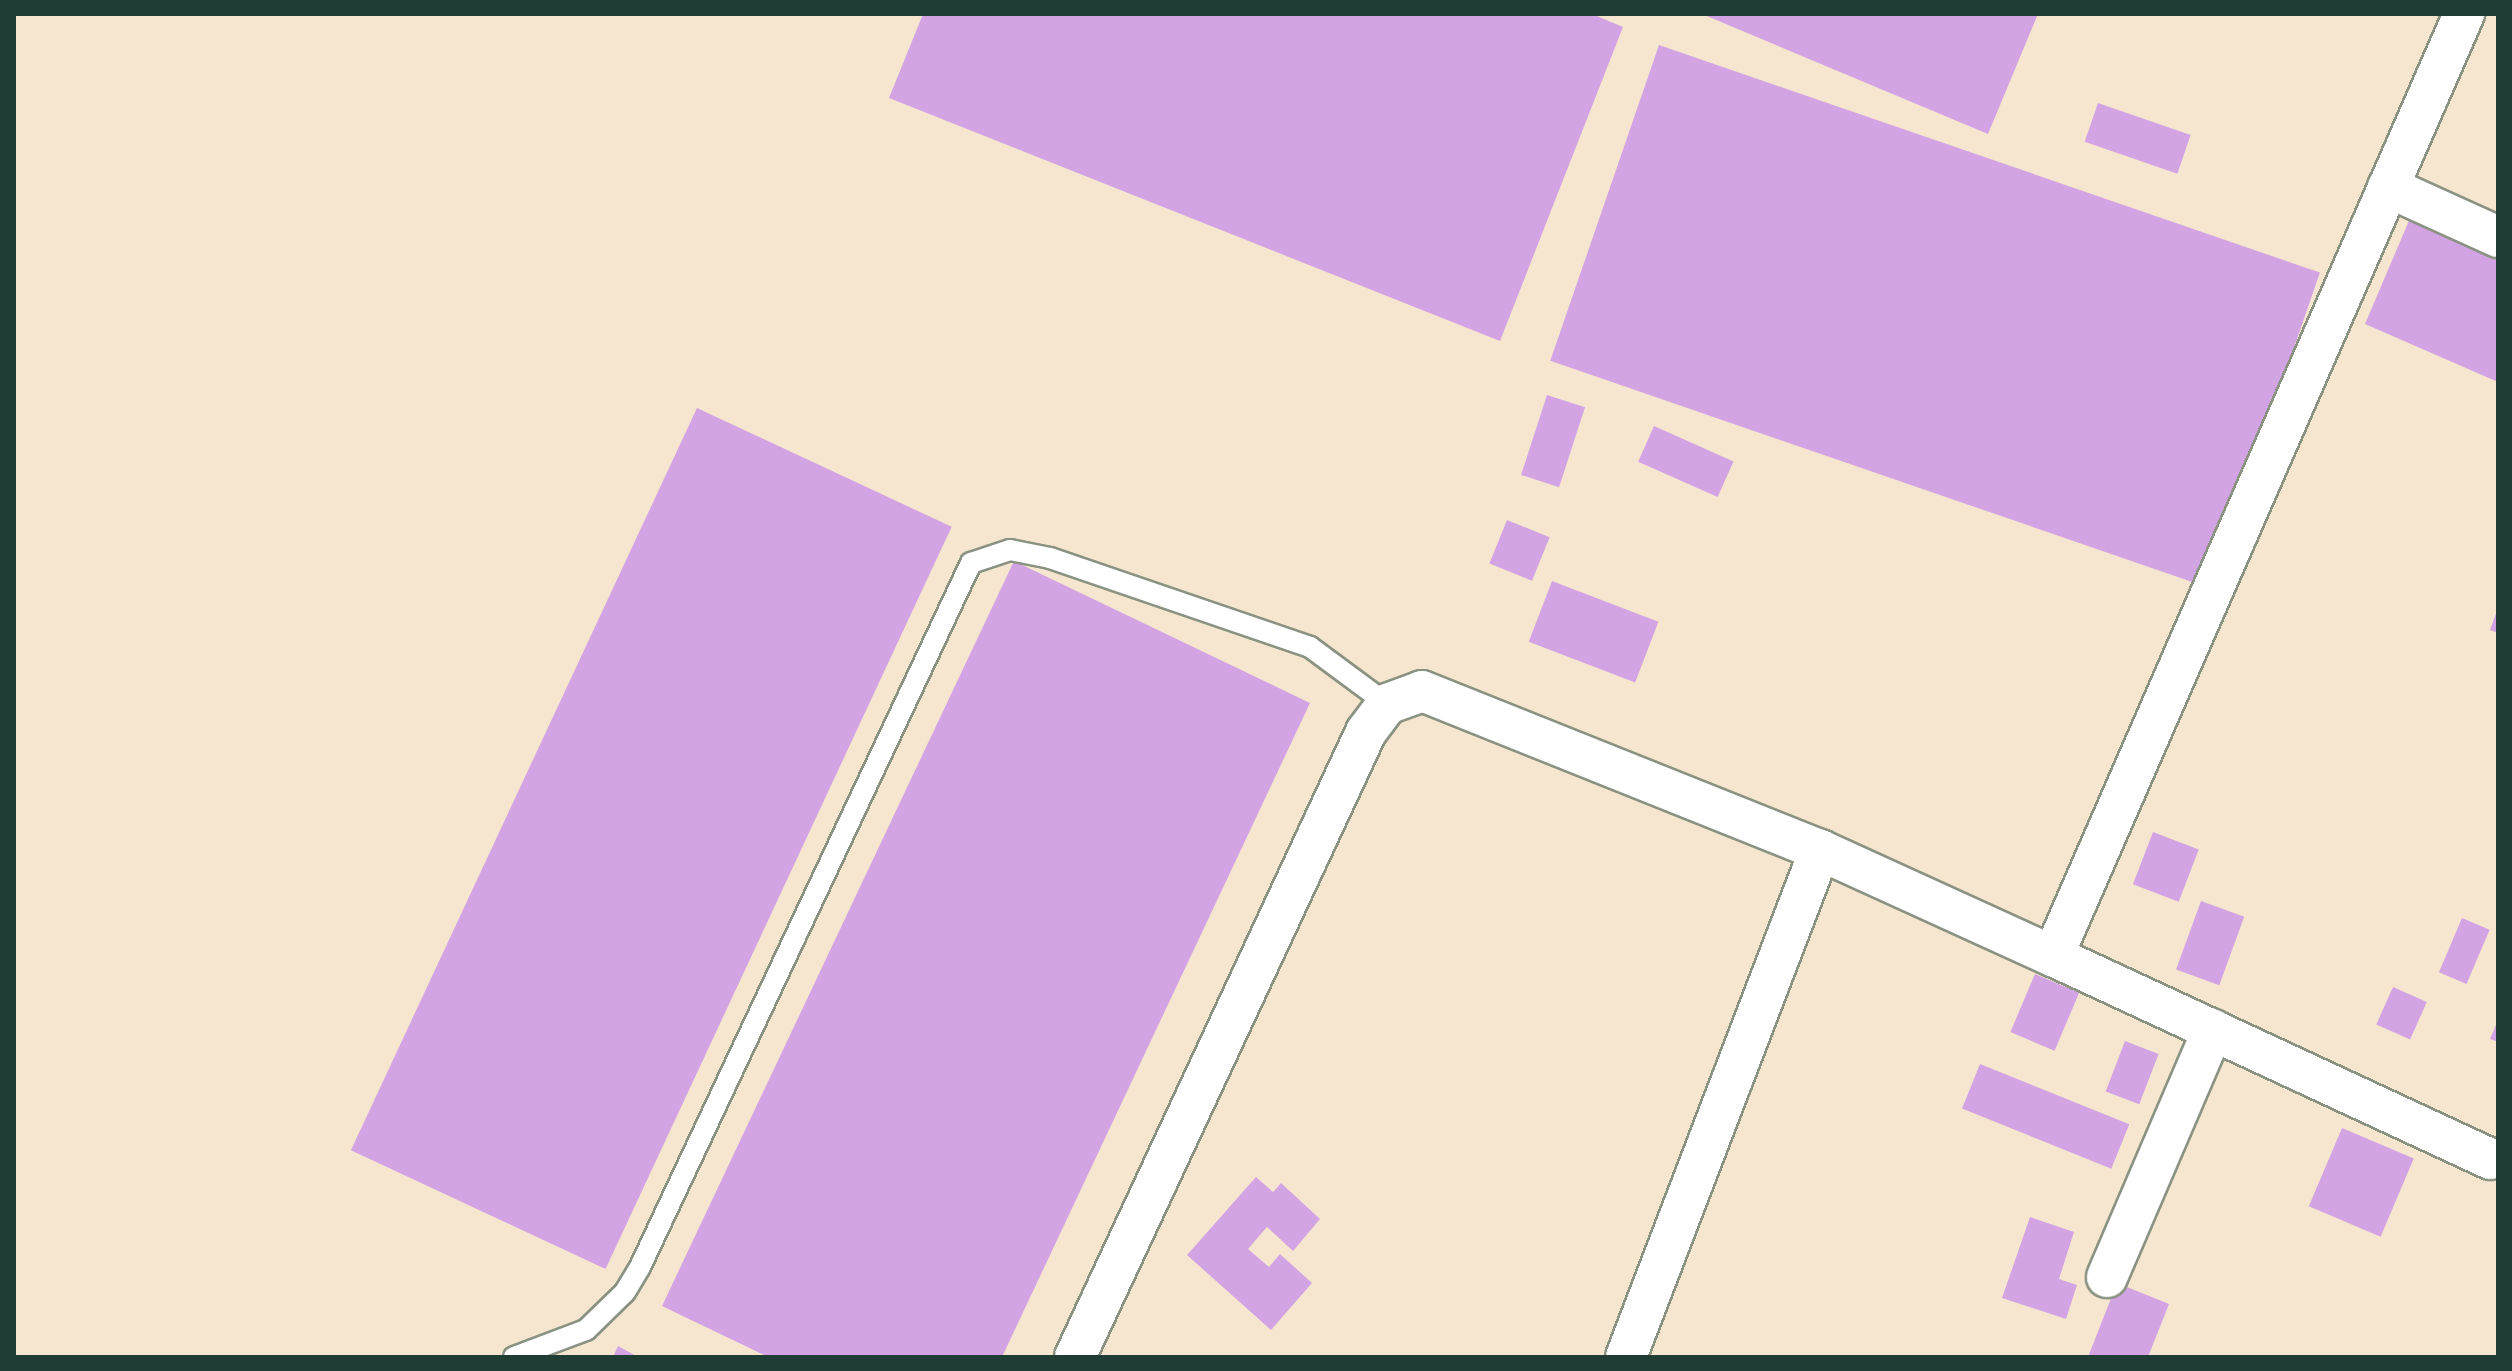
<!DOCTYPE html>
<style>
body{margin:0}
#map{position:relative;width:2512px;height:1371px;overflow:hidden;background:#f6e6cf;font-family:"Architects Daughter",sans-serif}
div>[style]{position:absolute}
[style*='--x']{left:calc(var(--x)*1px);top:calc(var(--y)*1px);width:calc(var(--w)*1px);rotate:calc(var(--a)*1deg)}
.building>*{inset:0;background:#d3a4e3;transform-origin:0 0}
.roads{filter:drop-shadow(2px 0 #8a9282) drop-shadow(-2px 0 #8a9282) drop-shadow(0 2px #8a9282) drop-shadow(0 -2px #8a9282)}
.service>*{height:20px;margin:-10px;padding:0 10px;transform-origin:10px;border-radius:10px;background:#fff}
.minor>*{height:40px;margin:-20px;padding:0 20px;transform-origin:20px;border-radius:20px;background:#fff}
span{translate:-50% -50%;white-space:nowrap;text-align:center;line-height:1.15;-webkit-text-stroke:7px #fdfcf7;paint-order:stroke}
.frame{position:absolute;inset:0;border:16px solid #1f3d34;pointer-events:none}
</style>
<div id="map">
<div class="building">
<i style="clip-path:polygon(923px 14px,1592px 14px,1623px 27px,1500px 341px,889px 98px)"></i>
<i style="clip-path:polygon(1702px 14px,2038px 14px,1988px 134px)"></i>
<i style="left:1659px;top:45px;width:699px;height:334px;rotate:19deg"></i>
<i style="left:2098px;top:103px;width:98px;height:41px;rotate:19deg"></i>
<i style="clip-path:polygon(2411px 216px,2498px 254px,2498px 382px,2365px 324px)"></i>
<i style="left:1547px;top:395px;width:40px;height:84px;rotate:18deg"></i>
<i style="left:697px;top:408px;width:281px;height:819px;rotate:25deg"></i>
<i style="left:1654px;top:426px;width:87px;height:39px;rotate:24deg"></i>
<i style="left:1507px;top:520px;width:46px;height:47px;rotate:22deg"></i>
<i style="clip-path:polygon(1014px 561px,1310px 703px,1002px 1357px,768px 1357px,662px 1306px)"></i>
<i style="left:1552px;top:581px;width:114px;height:65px;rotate:21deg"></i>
<i style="clip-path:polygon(2498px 608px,2498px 633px,2490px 630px)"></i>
<i style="left:2153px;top:832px;width:49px;height:56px;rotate:21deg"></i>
<i style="left:2201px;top:901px;width:46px;height:73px;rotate:20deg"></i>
<i style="left:2462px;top:918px;width:30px;height:59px;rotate:23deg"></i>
<i style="left:2035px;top:974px;width:48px;height:63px;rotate:23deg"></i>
<i style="left:2393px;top:987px;width:37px;height:41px;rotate:24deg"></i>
<i style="clip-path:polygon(2498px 1020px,2498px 1042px,2490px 1039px)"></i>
<i style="left:2125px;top:1041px;width:36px;height:54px;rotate:21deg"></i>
<i style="left:1980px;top:1064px;width:161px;height:48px;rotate:22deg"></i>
<i style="left:2342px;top:1128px;width:78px;height:85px;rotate:23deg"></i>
<i style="clip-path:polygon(1256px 1177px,1273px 1192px,1281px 1183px,1320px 1219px,1293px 1251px,1267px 1227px,1248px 1249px,1269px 1267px,1280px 1254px,1312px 1283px,1271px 1330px,1187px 1255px)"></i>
<i style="clip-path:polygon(2030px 1217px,2074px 1232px,2059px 1279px,2077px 1285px,2066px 1319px,2002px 1298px)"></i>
<i style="clip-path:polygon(2117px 1283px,2169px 1304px,2148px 1357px,2088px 1357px)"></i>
<i style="clip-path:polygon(618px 1346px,638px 1357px,613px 1357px)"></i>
</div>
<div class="roads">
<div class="service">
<i style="--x:514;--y:1357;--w:77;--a:-20.6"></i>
<i style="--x:586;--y:1330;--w:54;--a:-44.3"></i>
<i style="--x:625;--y:1292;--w:29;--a:-59"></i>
<i style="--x:640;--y:1267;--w:778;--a:-64.82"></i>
<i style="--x:971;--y:563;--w:41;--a:-18.4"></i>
<i style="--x:1010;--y:550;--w:41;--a:11.3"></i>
<i style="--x:1050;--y:558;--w:275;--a:18.9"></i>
<i style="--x:1310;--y:647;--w:96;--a:36.5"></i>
</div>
<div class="minor">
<i style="--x:2388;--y:187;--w:121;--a:24.4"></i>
<i style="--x:2053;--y:956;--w:482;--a:24.9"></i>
<i style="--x:2107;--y:1277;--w:269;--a:-66.8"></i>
<i style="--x:1075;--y:1357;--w:689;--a:-65.03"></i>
<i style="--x:1366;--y:732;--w:35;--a:-53"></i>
<i style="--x:1387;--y:704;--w:37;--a:-20"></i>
<i style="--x:1422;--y:691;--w:429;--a:21.8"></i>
<i style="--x:1820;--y:850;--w:256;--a:24.5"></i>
<i style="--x:2053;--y:956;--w:1028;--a:-66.43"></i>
<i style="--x:1626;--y:1357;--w:543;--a:-69.06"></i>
</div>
</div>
<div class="frame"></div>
</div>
